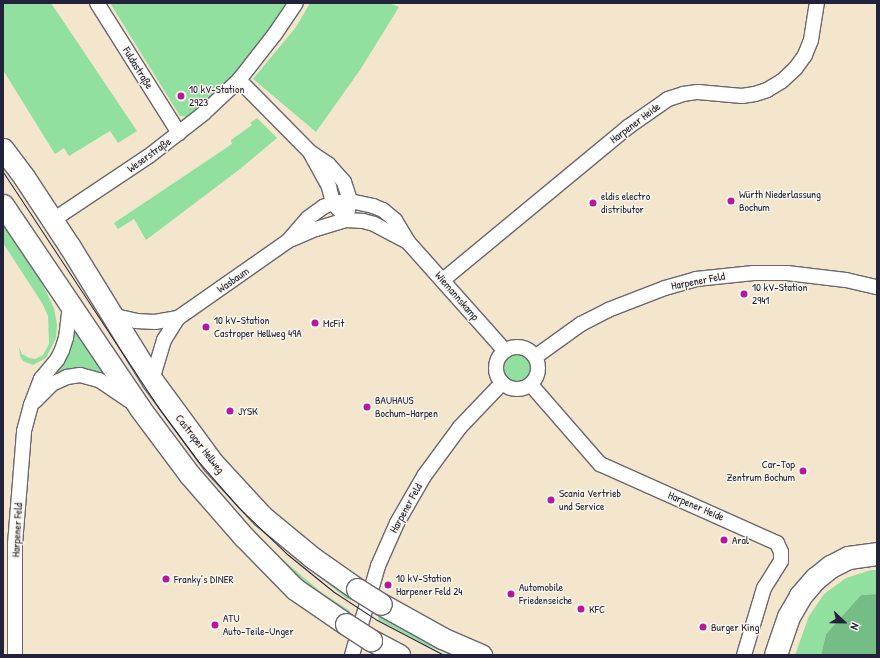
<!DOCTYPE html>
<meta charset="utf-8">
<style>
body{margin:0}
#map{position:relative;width:880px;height:658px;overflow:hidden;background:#f3e6cc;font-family:"Patrick Hand",sans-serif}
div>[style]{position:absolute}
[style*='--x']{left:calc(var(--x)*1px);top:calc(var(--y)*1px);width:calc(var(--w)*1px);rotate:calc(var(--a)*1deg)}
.green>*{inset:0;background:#91e09f}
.round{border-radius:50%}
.forest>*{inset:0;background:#74be86}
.roads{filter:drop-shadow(1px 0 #6b676e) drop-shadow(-1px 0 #6b676e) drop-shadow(0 1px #6b676e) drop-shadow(0 -1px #6b676e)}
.minor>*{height:14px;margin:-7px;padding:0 7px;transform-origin:7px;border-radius:7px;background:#fff}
.minor>.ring{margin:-7px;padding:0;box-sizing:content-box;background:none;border:14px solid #fff;border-radius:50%}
.primary>*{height:21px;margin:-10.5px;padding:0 10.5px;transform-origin:10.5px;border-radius:10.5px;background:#fff}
.motorway>*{height:22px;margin:-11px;padding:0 11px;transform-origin:11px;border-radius:11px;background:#fff}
.tram>*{height:1px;margin:-0.5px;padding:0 0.5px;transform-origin:0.5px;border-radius:0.5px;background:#22223b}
.bridges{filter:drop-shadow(1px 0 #6b676e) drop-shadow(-1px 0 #6b676e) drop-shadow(0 1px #6b676e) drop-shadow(0 -1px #6b676e)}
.primary-bridge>*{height:21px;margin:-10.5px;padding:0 10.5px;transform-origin:10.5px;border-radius:10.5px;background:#fff}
.dots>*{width:11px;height:11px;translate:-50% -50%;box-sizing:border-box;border:2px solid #fbf7ec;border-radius:50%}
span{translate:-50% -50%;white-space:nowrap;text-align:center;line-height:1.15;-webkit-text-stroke:3px #fbf7ec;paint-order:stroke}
.street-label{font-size:11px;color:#22223b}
.poi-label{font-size:11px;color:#22223b}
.left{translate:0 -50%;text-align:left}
.right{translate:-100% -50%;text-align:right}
.frame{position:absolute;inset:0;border:4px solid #22223b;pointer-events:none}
.north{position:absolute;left:824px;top:602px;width:40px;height:40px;-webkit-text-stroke:3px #fbf7ec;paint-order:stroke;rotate:112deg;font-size:11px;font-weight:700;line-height:16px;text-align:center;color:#22223b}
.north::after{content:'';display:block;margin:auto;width:14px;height:18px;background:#22223b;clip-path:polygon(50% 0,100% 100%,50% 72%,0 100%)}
</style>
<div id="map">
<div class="green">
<i style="clip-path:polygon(3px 3px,51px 3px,137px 131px,118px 143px,110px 131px,69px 156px,64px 148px,55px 154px,3px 70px)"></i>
<i style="clip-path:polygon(110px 3px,290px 3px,258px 46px,227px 83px,188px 117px,180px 116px)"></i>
<i style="clip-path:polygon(310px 3px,389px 3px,399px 7px,360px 70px,316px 132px,253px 79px,296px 27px)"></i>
<i style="clip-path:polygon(257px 118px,277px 138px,240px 169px,146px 240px,134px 219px,118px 229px,114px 223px,232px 144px,231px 140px,252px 125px,250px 123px)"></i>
<i style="clip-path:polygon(24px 215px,142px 396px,199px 473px,244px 524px,269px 548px,321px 592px,350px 611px,348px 617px,291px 575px,242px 526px,199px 475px,158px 423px,20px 217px)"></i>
<i style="clip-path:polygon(3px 224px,8px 228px,7px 230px,30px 264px,32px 263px,54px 308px,57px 325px,56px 338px,46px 358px,33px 365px,23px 361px,20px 356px,19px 347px,22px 354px,29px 358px,35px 359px,43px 355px,49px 344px,48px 316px,42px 303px,3px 243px)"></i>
<i style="clip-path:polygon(75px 269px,145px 383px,209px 469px,265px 529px,308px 564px,354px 596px,353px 600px,347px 599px,284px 549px,244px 510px,208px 470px,160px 406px,130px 362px,72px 271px)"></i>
<i style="clip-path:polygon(73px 326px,111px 379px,48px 378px)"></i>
<i class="round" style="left:504px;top:355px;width:26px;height:26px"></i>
<i style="clip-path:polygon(871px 570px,877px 570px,877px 594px,861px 595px,826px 634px,821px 655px,795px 655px,809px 616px,824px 594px,846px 578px)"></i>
<i style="clip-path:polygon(379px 611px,464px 655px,450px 655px,426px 645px,379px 620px,378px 616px)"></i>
</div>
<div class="forest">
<i style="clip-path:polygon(877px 594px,877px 655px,821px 655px,826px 634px,861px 595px)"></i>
</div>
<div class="roads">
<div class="minor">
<i style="--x:97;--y:3;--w:154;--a:57.8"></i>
<i style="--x:239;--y:80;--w:101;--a:45.4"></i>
<i style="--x:310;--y:152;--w:22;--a:34"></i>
<i style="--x:328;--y:164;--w:24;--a:48"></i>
<i style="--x:344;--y:182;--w:20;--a:72"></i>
<i style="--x:350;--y:201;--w:19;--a:102"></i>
<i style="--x:311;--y:154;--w:38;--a:61"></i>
<i style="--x:329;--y:187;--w:16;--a:76"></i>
<i style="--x:333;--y:203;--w:9;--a:49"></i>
<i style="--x:53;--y:220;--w:115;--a:-33.7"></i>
<i style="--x:149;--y:156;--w:70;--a:-38"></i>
<i style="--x:204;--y:113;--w:48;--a:-43.3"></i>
<i style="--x:239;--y:80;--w:58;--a:-52"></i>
<i style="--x:275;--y:34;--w:37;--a:-56"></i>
<i style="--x:292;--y:239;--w:26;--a:-23"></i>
<i style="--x:316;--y:229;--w:31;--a:-17"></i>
<i style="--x:346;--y:220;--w:17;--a:3"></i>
<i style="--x:363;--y:221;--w:11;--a:15"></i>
<i style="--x:374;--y:224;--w:38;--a:28"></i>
<i style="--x:443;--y:280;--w:240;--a:-39.6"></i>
<i style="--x:628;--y:127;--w:49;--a:-35"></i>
<i style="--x:668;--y:99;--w:16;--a:-18"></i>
<i style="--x:683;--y:94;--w:15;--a:-8"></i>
<i style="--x:698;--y:92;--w:44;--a:5.2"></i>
<i style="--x:742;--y:96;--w:13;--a:-9"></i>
<i style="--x:755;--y:94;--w:13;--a:-18"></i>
<i style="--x:767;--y:90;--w:17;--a:-31"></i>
<i style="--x:782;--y:81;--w:18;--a:-43"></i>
<i style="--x:795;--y:69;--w:17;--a:-54"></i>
<i style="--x:805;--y:55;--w:16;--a:-68"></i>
<i style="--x:811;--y:40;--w:37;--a:-81"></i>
<i style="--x:111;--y:315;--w:26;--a:13"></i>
<i style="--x:136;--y:321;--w:19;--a:3"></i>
<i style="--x:155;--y:322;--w:23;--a:-10"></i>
<i style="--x:178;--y:318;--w:134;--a:-35"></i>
<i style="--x:288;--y:241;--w:30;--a:-49"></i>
<i style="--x:308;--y:218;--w:19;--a:-36"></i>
<i style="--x:323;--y:207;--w:11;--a:-22"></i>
<i style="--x:333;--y:203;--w:17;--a:-7"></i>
<i style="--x:350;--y:201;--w:24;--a:12"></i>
<i style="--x:373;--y:206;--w:11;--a:22"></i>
<i style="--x:383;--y:210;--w:16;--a:40"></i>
<i style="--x:395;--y:220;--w:26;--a:59"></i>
<i style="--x:408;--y:242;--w:146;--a:48.3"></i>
<i class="ring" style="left:496px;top:347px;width:28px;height:28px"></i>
<i style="--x:535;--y:357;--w:57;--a:-35.7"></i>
<i style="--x:581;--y:324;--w:30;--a:-27"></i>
<i style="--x:608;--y:310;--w:61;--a:-21.1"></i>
<i style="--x:665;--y:288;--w:32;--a:-16"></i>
<i style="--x:696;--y:279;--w:58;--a:-5.9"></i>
<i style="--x:754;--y:273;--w:33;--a:0"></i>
<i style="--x:787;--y:273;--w:59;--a:6.8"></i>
<i style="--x:846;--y:280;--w:32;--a:13"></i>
<i style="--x:152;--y:380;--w:42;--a:-73.3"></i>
<i style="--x:164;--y:340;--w:26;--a:-58"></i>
<i style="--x:531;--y:385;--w:105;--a:48.9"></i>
<i style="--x:600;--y:464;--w:194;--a:24.1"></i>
<i style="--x:777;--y:543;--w:10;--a:66"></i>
<i style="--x:781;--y:552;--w:9;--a:90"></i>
<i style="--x:781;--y:561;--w:32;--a:122"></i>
<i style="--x:764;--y:588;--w:70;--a:106.6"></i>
<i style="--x:35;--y:401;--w:24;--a:-45"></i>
<i style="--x:52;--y:384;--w:17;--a:-25"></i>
<i style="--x:67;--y:377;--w:13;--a:-9"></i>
<i style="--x:80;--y:375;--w:20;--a:15"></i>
<i style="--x:99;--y:380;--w:36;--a:34"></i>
<i style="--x:15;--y:655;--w:111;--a:-90"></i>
<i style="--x:15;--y:544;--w:113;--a:-85.4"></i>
<i style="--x:24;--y:431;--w:27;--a:-75"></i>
<i style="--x:31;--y:405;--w:28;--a:-69"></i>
<i style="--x:41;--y:379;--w:25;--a:-50"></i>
<i style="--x:57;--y:360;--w:11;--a:-63"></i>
<i style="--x:62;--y:350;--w:13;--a:-72"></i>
<i style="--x:66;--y:338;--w:35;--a:-83"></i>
<i style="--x:352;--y:655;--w:93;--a:-73.7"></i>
<i style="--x:378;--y:566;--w:47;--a:-66.2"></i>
<i style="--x:397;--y:523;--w:54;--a:-60.1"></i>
<i style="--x:424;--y:476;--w:61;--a:-53.7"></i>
<i style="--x:460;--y:427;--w:61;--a:-46.3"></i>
</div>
<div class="primary">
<i style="--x:3;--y:149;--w:35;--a:53"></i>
<i style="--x:24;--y:177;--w:84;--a:56.7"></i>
<i style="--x:70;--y:247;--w:156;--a:58.3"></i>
<i style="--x:152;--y:380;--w:103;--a:53.7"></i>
<i style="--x:213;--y:463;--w:72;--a:47.2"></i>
<i style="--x:262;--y:516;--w:66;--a:39.5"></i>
<i style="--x:313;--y:558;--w:54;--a:35.2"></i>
<i style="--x:3;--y:205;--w:244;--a:56"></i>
<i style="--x:139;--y:407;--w:84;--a:53.3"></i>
<i style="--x:189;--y:474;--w:84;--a:48.9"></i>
<i style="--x:244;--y:537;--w:73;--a:45.6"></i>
<i style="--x:295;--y:589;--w:62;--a:34.5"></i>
<i style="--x:381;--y:604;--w:70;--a:29.1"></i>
<i style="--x:442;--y:638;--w:43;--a:23.6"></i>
<i style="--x:371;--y:640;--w:32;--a:28"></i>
</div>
<div class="motorway">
<i style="--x:776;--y:655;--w:40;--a:-71.1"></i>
<i style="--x:789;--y:617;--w:24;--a:-60"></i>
<i style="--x:801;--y:596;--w:23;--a:-49"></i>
<i style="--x:816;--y:579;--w:19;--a:-39"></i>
<i style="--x:831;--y:567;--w:20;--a:-27"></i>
<i style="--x:849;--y:558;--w:28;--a:-8"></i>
</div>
</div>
<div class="tram">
<i style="--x:3;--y:172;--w:282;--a:56.6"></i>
<i style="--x:158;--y:407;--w:67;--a:53.5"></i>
<i style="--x:198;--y:461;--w:62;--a:48.9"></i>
<i style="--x:239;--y:508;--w:66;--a:43.8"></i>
<i style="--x:287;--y:554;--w:60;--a:39"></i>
<i style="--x:334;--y:592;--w:51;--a:33.1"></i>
<i style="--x:377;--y:620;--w:76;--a:27.6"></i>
</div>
<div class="bridges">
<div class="primary-bridge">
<i style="--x:357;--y:589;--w:28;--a:32"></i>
<i style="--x:346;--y:624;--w:30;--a:33"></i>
</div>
</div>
<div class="dots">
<i style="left:181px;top:96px;background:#b5179e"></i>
<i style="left:731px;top:201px;background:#b5179e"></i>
<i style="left:593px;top:203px;background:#b5179e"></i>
<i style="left:744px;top:294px;background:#b5179e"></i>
<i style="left:315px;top:323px;background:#b5179e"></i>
<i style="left:206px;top:327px;background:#b5179e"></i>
<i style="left:367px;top:407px;background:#b5179e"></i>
<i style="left:230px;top:411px;background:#b5179e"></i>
<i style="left:803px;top:471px;background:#b5179e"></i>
<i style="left:551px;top:500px;background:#b5179e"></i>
<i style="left:724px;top:540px;background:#b5179e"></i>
<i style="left:166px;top:579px;background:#b5179e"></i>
<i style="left:388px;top:585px;background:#b5179e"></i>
<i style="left:511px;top:594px;background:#b5179e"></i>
<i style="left:581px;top:609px;background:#b5179e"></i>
<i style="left:215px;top:625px;background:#b5179e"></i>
<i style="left:703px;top:627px;background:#b5179e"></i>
</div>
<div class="street-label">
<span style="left:138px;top:68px;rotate:58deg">Fuldastraße</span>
<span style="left:635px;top:123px;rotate:-37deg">Harpener Heide</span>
<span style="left:149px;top:155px;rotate:-36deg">Weserstraße</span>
<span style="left:233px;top:280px;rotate:-35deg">Wasbaum</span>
<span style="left:698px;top:281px;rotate:-11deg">Harpener Feld</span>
<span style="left:457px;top:296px;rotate:49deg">Wiemannskamp</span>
<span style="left:200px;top:444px;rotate:52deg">Castroper Hellweg</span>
<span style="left:696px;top:506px;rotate:23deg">Harpener Heide</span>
<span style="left:406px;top:508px;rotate:-61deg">Harpener Feld</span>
<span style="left:17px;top:530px;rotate:-87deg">Harpener Feld</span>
</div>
<div class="poi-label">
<span class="left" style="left:189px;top:96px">10 kV-Station<br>2923</span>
<span class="left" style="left:739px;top:201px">Würth Niederlassung<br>Bochum</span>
<span class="left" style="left:601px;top:203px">eldis electro<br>distributor</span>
<span class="left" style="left:752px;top:294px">10 kV-Station<br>2941</span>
<span class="left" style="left:214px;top:327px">10 kV-Station<br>Castroper Hellweg 49A</span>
<span class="left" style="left:323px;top:323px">McFit</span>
<span class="left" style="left:375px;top:407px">BAUHAUS<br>Bochum-Harpen</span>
<span class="left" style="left:238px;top:411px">JYSK</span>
<span class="right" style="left:795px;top:471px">Car-Top<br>Zentrum Bochum</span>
<span class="left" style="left:559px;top:500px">Scania Vertrieb<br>und Service</span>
<span class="left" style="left:732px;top:540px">Aral</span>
<span class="left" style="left:174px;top:579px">Franky’s DINER</span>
<span class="left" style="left:396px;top:585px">10 kV-Station<br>Harpener Feld 24</span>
<span class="left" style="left:519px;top:594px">Automobile<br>Friedenseiche</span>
<span class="left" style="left:589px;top:609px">KFC</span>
<span class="left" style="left:223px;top:625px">ATU<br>Auto-Teile-Unger</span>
<span class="left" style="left:711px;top:627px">Burger King</span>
</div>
<div class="frame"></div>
<div class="north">N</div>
</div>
